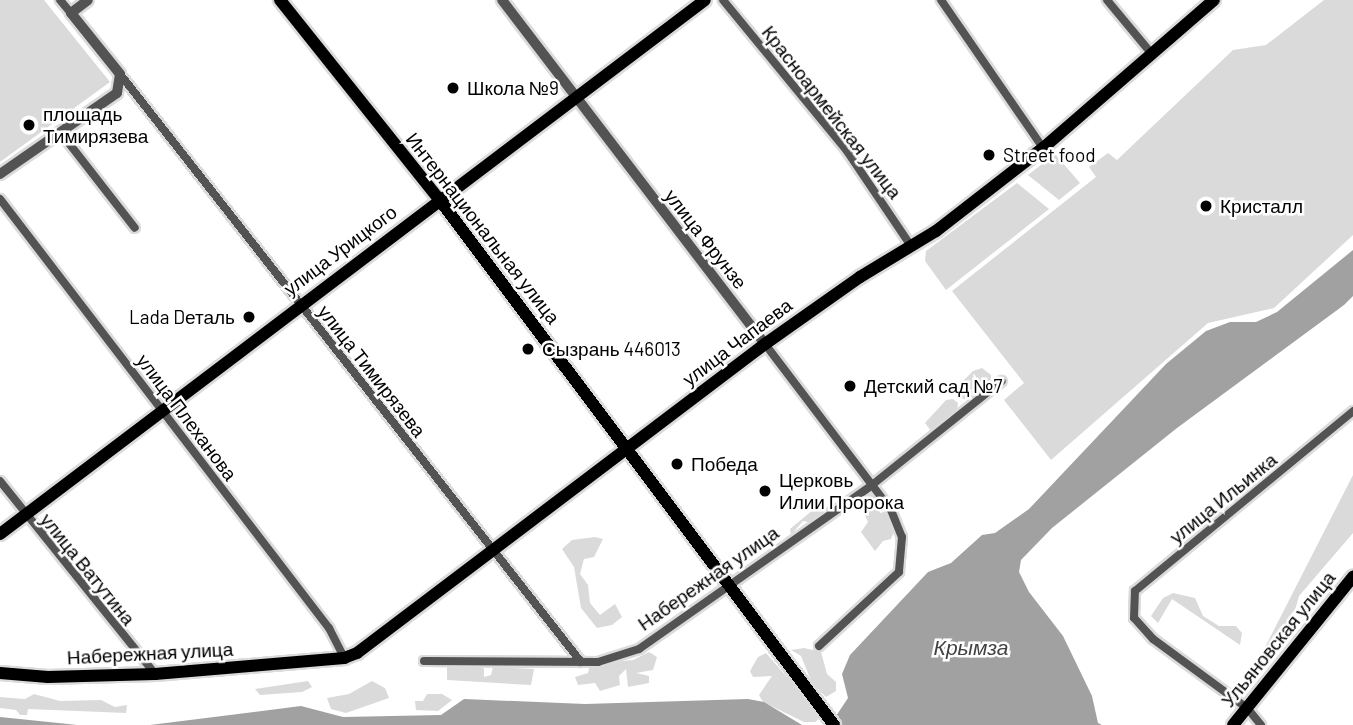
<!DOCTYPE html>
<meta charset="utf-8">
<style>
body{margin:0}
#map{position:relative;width:1353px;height:725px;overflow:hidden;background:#fff;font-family:Barlow,sans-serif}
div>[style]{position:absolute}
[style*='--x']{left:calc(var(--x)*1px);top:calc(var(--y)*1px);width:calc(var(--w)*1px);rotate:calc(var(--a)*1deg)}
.green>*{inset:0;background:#dadada}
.water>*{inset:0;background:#a1a1a1}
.roads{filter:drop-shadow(2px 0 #dbdbdb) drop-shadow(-2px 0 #dbdbdb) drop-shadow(0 2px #dbdbdb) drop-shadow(0 -2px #dbdbdb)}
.minor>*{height:8px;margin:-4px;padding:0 4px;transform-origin:4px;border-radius:4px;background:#535353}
.tertiary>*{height:10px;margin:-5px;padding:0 5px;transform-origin:5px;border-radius:5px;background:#535353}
.primary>*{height:12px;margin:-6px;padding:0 6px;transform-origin:6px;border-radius:6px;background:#000}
.dots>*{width:19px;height:19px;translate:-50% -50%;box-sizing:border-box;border:4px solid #fff;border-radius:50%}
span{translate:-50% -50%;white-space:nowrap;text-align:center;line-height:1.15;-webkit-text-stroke:5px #fff;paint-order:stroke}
.poi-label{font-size:19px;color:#000}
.left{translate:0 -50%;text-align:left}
.right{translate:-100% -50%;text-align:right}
.street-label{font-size:19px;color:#000}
.water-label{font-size:21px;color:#424242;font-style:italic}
</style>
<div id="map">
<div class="green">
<i style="clip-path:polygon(0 0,44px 0,110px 82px,0 162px)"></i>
<i style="clip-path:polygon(1324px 0,1353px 0,1353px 235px,1274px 308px,1208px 323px,1051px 460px,1004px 400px,1024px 383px,952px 291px,1096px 177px,1089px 167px,1108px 153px,1117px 160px,1233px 50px,1266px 45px)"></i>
<i style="clip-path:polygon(1055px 154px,1080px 183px,1059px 200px,1028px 175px)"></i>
<i style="clip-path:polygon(1017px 183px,1049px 209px,946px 290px,925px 261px,926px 251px)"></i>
<i style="clip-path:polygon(982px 368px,991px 375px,990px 387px,975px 398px,962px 399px,959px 385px,973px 371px)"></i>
<i style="clip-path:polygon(953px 399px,958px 403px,957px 411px,931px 431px,925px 423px,946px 400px)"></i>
<i style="clip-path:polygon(1353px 475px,1353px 533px,1299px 596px,1290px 628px,1266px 656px,1260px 657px)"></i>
<i style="clip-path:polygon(873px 491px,880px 513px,888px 511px,895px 529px,891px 539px,883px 541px,875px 551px,861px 532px,868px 522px,860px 503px)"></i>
<i style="clip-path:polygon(834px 502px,837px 506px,812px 523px,803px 521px,791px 535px,790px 529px,820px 504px,826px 508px)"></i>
<i style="clip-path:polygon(595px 537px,603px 539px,594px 557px,584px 559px,580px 574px,588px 585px,590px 603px,600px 615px,615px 604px,622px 617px,612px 625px,597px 628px,581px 608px,574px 567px,562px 549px,572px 540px)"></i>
<i style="clip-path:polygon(1173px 593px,1195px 598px,1203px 616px,1219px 626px,1236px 626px,1242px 633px,1240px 645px,1172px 599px,1158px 623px,1151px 616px,1163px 598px)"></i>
<i style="clip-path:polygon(804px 648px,821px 652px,827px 674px,836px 682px,836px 691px,826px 697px,812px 683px,801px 656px,791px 650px)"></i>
<i style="clip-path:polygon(649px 652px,657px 657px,653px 670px,636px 673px,649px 676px,649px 683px,628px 687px,626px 669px,619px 676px,620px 685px,600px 691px,595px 683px,578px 685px,575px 677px,588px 673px,590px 664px,633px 660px)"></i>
<i style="clip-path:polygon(766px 653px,814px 708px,819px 719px,815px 722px,804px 722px,763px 702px,759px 695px,772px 676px,753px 677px,750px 671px,758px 657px)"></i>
<i style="clip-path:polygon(478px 664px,484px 669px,484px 677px,491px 675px,493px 667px,534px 669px,531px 685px,447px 680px,447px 667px)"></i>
<i style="clip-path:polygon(308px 681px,312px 687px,302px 692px,260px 695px,255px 689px)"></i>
<i style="clip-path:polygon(372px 681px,385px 688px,389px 698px,346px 713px,331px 709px,327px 698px,349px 694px)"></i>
<i style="clip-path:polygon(34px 694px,60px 701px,101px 700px,115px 707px,127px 705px,126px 713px,28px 709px,27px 715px,20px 715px,16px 710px,0 708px,0 697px,25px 699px)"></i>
<i style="clip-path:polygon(427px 694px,442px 694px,452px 700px,438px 711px,416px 710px,415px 701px,423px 701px)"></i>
</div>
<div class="water">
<i style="clip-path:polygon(1353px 250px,1353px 296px,1344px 305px,1177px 428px,1052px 528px,1021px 560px,1019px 572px,1029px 592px,1063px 636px,1092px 696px,1098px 723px,1102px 725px,822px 725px,832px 722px,848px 698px,842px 674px,850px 655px,928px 572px,951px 563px,982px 535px,995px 533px,1029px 509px,1166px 364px,1206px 331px,1230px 322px,1256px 322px,1277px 312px)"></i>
<i style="clip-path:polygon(464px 699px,585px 704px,748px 699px,764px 702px,802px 725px,150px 725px,301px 706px,343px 717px,441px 715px)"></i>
<i style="clip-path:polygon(0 717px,68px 724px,77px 725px,0 725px)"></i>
</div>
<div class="roads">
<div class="minor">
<i style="--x:60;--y:0;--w:17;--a:50"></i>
<i style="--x:723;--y:0;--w:195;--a:50.6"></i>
<i style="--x:847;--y:151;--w:115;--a:56"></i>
<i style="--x:941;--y:0;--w:180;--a:55.4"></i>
<i style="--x:1107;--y:0;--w:69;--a:50.3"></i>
<i style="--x:120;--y:74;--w:747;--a:51.9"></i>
<i style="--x:61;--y:133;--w:120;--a:52.1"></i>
<i style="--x:0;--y:199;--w:541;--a:52.52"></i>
<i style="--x:329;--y:628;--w:34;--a:63"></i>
<i style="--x:765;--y:344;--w:208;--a:52.8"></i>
<i style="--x:891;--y:510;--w:29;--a:68"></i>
<i style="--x:902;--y:537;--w:35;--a:95"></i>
<i style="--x:899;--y:572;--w:109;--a:137.2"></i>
<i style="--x:0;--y:481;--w:248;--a:51.2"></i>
<i style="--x:424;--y:661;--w:174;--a:0.3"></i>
<i style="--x:598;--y:662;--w:43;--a:-17.6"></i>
<i style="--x:639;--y:649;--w:285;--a:-35.1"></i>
<i style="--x:872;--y:485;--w:166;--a:-38.7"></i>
<i style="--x:1261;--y:725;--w:22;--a:-129"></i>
<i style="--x:1247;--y:708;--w:117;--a:-143.7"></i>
<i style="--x:1153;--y:639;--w:28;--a:-132"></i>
<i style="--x:1134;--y:618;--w:27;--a:-88"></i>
<i style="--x:1135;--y:591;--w:283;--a:-39.5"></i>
</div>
<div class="tertiary">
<i style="--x:502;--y:0;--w:433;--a:52.6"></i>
<i style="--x:0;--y:174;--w:142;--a:-34.7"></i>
<i style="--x:117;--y:93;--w:19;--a:-81"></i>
<i style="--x:120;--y:74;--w:78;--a:-128.8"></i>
<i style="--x:71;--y:13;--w:21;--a:-37"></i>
</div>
<div class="primary">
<i style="--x:280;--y:0;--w:255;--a:51.4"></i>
<i style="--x:439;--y:199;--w:658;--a:53.1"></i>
<i style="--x:0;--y:534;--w:884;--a:-37.14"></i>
<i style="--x:0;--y:673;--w:48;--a:4.8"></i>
<i style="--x:48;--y:677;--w:107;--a:-1.6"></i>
<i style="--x:155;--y:674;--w:190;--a:-4.8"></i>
<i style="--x:344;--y:658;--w:14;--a:-21"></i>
<i style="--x:357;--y:653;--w:512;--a:-37.14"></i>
<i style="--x:765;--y:344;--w:116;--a:-35.2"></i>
<i style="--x:860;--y:277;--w:89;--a:-31.2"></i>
<i style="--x:936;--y:231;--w:135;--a:-37.8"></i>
<i style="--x:1043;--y:148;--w:226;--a:-40.9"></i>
<i style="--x:1233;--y:725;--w:191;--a:-51"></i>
</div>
</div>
<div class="dots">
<i style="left:453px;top:88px;background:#000"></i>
<i style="left:29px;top:125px;background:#000"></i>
<i style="left:989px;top:155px;background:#000"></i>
<i style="left:1206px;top:206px;background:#000"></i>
<i style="left:249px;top:317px;background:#000"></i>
<i style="left:528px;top:349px;background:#000"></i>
<i style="left:850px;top:386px;background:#000"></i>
<i style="left:677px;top:464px;background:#000"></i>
<i style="left:765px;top:491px;background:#000"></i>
</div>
<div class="poi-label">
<span class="left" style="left:467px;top:88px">Школа №9</span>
<span class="left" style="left:43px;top:125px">площадь<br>Тимирязева</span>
<span class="left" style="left:1003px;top:155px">Street food</span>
<span class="left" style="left:1220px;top:206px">Кристалл</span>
<span class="right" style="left:235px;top:317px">Lada Dеталь</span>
<span class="left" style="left:542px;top:349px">Сызрань 446013</span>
<span class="left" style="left:864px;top:386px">Детский сад №7</span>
<span class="left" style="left:691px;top:464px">Победа</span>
<span class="left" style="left:779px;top:491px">Церковь<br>Илии Пророка</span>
</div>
<div class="street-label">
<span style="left:832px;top:112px;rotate:52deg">Красноармейская улица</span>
<span style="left:483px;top:228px;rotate:52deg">Интернациональная улица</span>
<span style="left:706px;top:239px;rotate:52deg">улица Фрунзе</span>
<span style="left:340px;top:250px;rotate:-37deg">улица Урицкого</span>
<span style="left:737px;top:342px;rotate:-37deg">улица Чапаева</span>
<span style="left:372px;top:371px;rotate:52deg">улица Тимирязева</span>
<span style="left:187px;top:417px;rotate:53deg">улица Плеханова</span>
<span style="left:1223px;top:498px;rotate:-39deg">улица Ильинка</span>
<span style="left:88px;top:569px;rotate:51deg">улица Ватутина</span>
<span style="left:708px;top:578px;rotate:-35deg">Набережная улица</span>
<span style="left:1278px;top:639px;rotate:-51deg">Ульяновская улица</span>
<span style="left:150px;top:653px;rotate:-3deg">Набережная улица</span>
</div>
<div class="water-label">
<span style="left:971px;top:647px">Крымза</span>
</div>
</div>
